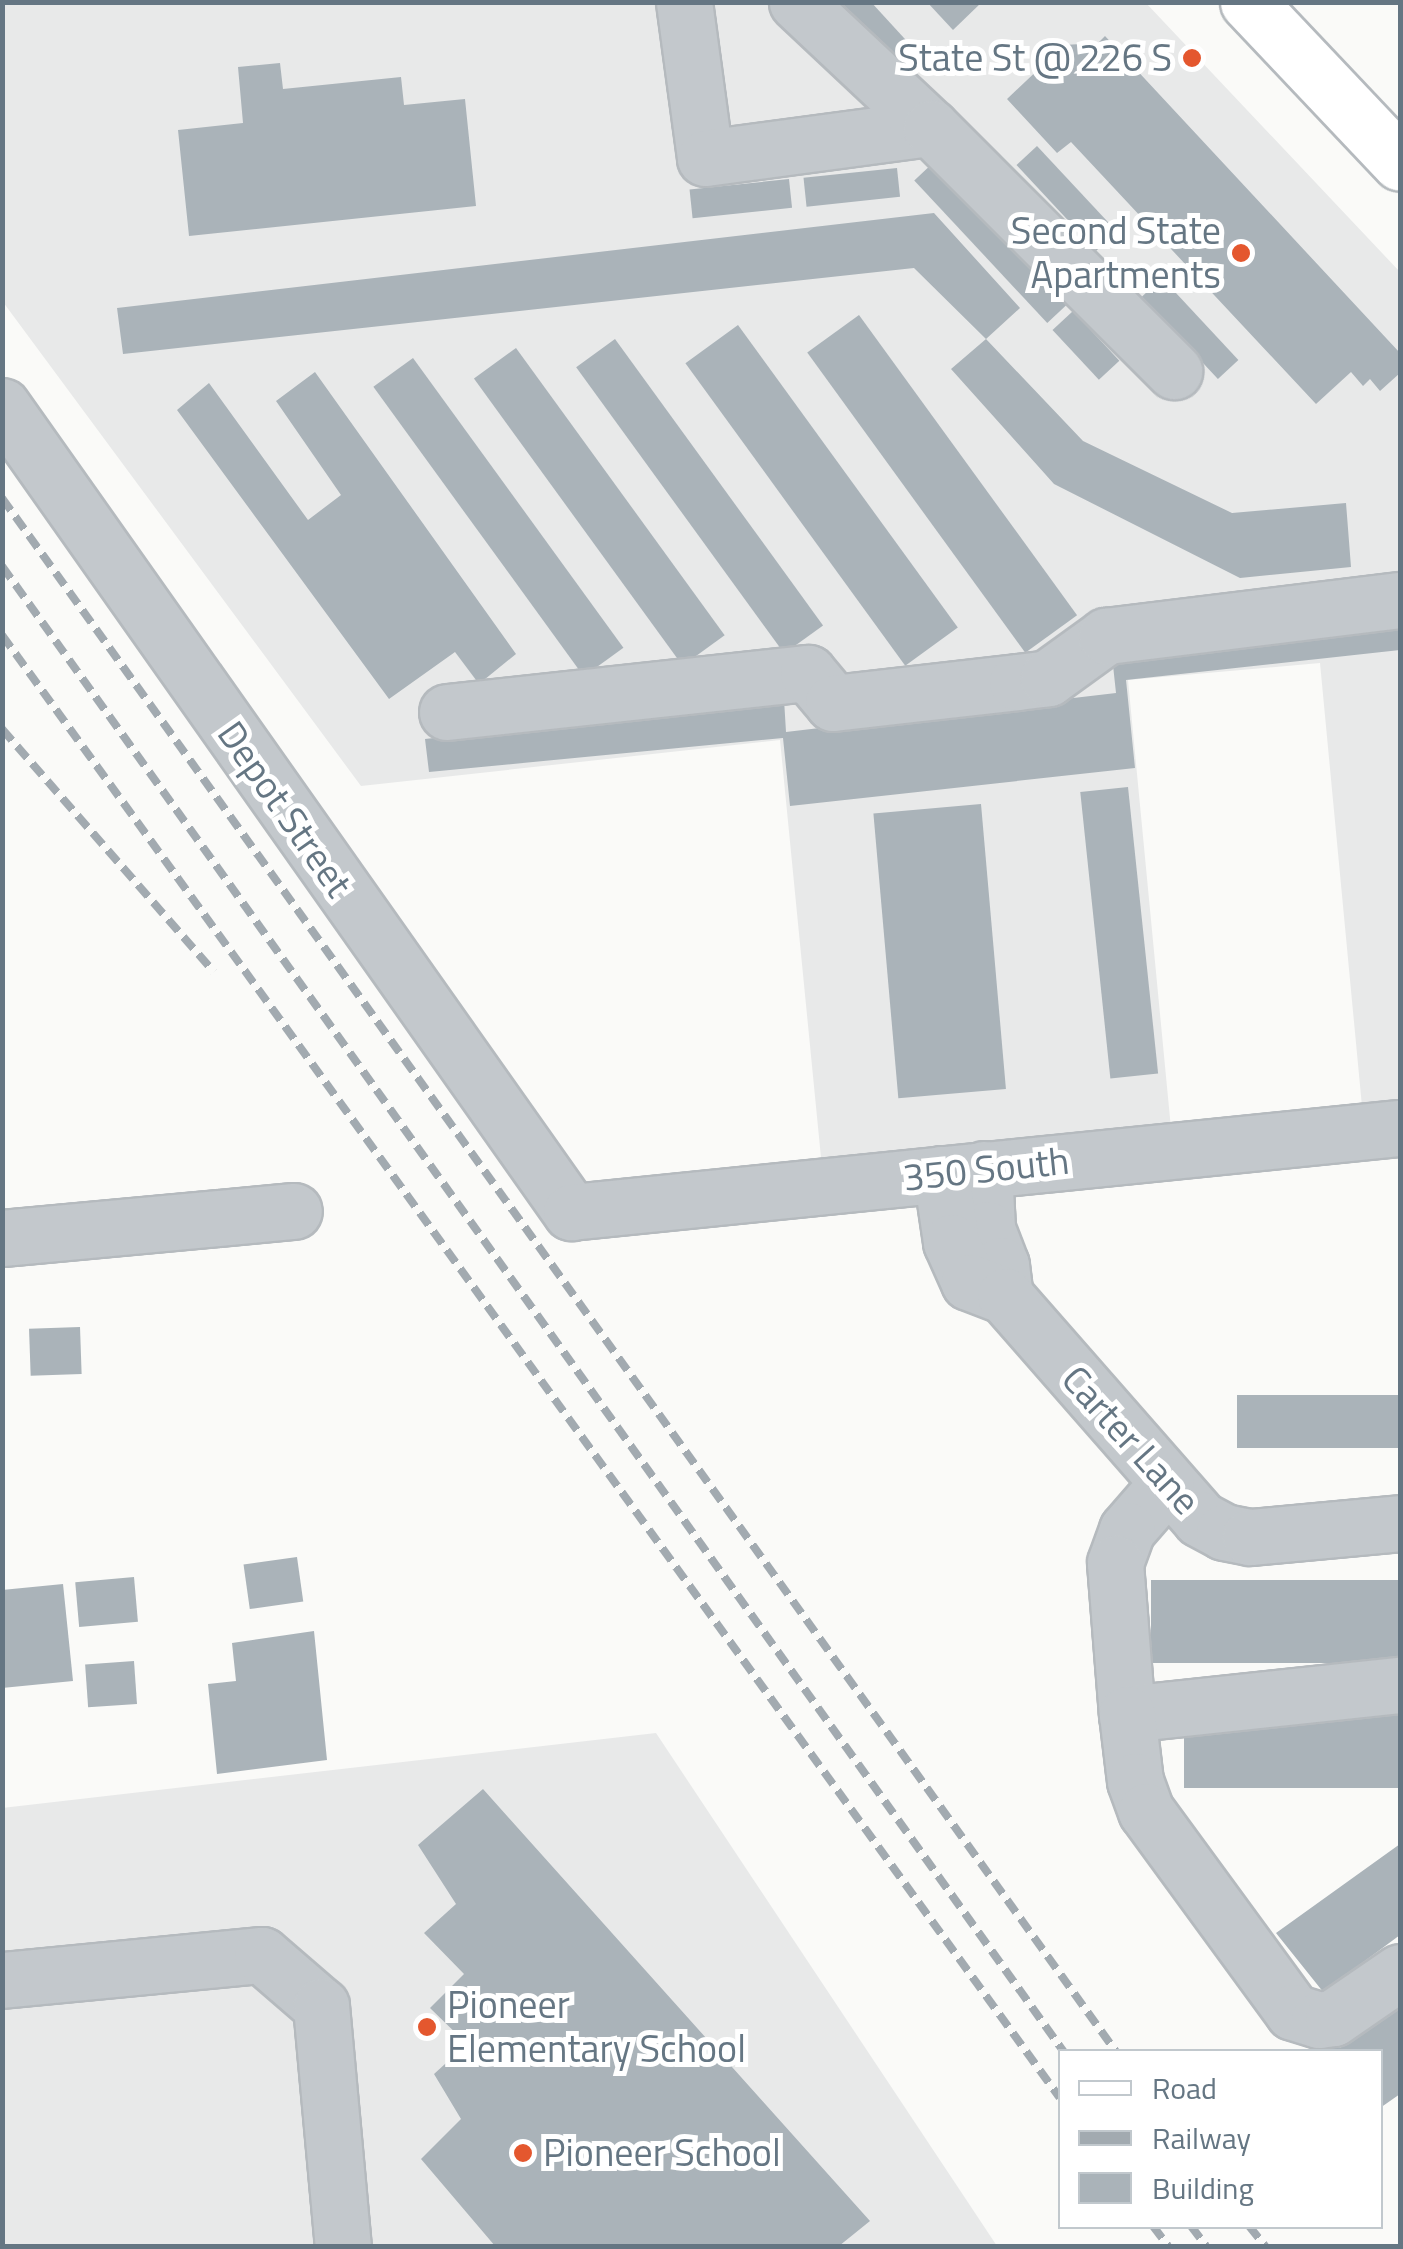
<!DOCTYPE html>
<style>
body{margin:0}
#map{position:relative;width:1403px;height:2249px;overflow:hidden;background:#fafaf8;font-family:"Titillium Web",sans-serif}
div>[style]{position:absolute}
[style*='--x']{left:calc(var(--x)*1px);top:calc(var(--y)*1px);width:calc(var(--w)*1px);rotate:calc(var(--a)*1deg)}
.built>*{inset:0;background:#e8e9e9}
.building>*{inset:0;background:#aab3b9;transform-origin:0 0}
.roads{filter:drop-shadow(2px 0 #b5babe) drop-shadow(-2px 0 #b5babe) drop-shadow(0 2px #b5babe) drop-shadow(0 -2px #b5babe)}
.minor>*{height:55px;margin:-27.5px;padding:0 27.5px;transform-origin:27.5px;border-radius:27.5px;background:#c3c8cc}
.major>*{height:55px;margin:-27.5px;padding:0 27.5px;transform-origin:27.5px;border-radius:27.5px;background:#fff}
.rail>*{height:8px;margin-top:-4px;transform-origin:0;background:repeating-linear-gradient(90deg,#a2aab0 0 15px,transparent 0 23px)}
.dots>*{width:28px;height:28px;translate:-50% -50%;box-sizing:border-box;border:5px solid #fff;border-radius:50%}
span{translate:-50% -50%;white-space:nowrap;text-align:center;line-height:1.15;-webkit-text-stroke:10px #fff;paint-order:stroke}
.poi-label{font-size:38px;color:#657683}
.right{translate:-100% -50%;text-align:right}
.left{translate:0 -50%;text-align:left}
.street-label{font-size:38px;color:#657683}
.frame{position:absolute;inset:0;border:5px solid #657683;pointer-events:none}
.legend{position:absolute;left:1058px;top:2049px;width:325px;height:180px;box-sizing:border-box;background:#fff;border:2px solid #c1c8cd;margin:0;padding:12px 18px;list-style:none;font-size:30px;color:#657683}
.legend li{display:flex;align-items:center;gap:20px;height:50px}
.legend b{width:50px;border:2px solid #c1c8cd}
</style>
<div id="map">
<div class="built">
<i style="clip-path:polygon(2px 3px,1146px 3px,1400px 272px,1400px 1113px,1363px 1117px,1320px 663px,1128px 680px,1172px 1139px,823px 1178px,780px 740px,361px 786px,3px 302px)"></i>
<i style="clip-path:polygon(656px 1733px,997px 2246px,3px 2246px,2px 1808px)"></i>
</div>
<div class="building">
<i style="clip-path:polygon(833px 2px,871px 2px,926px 62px,905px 81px)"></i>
<i style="clip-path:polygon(927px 2px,982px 2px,953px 30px)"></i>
<i style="clip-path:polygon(1105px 36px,1400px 353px,1400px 373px,1380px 391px,1370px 379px,1363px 386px,1351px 372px,1316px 404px,1071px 142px,1057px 153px,1007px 99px,1064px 45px,1098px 43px)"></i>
<i style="clip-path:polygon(280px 63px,283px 89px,401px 77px,404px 105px,465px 99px,476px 206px,189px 236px,178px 130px,243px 123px,238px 67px)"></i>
<i style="left:1037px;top:146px;width:117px;height:28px;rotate:47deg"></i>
<i style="left:934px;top:162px;width:195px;height:27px;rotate:47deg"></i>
<i style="left:897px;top:168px;width:29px;height:94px;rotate:84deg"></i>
<i style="left:789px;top:179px;width:29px;height:100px;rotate:84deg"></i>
<i style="clip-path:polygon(934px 213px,1020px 308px,986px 339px,914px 268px,123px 354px,117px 308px)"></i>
<i style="left:1162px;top:278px;width:112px;height:28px;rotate:47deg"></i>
<i style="left:1073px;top:311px;width:68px;height:28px;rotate:47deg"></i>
<i style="left:859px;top:315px;width:371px;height:64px;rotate:54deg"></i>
<i style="left:738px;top:325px;width:374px;height:65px;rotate:54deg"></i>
<i style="left:615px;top:339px;width:354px;height:48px;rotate:54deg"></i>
<i style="clip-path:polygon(986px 339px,1083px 441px,1232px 513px,1346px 503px,1351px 567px,1240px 578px,1054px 484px,951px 369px)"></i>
<i style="left:516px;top:348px;width:355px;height:52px;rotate:54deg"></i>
<i style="left:413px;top:358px;width:358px;height:49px;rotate:54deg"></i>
<i style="clip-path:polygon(315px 372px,516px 654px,479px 684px,455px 652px,389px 699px,177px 410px,209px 383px,308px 520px,341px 495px,276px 401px)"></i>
<i style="clip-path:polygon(1400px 628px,1400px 650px,1126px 680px,1135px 768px,790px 806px,783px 738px,429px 772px,425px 739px,784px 699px,786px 732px,1116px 693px,1112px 656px)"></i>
<i style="left:1128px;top:787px;width:288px;height:48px;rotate:84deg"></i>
<i style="left:981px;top:804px;width:286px;height:108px;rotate:85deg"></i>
<i style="left:80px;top:1327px;width:47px;height:51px;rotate:88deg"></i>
<i style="left:1400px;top:1395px;width:53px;height:163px;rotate:90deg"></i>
<i style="left:297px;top:1557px;width:45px;height:54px;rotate:82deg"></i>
<i style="left:134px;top:1577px;width:45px;height:59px;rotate:85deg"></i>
<i style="left:1400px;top:1580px;width:83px;height:249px;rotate:90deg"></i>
<i style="clip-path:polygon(63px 1584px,73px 1681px,2px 1688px,2px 1590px)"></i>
<i style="clip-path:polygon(314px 1631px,327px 1760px,217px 1774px,208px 1684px,236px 1681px,232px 1643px)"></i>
<i style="left:134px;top:1661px;width:43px;height:49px;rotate:86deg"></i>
<i style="left:1400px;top:1705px;width:83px;height:216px;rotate:90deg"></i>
<i style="clip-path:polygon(483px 1789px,870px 2221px,839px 2246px,495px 2246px,421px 2159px,461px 2119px,434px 2074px,467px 2044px,430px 2008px,464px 1974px,424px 1933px,456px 1904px,418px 1845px)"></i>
<i style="clip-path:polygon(1400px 1844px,1400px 1935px,1354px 1969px,1359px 1976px,1328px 1998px,1276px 1933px)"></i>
<i style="clip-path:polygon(1400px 2003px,1400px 2094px,1380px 2108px,1380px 2052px,1322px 2052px,1335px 2042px,1340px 2048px)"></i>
</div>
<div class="roads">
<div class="minor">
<i style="--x:684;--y:2;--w:157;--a:82.3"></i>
<i style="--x:705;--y:158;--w:228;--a:-7.6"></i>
<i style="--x:931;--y:128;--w:184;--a:-136.8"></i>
<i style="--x:931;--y:128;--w:344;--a:45"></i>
<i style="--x:2;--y:406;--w:987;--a:54.78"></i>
<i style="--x:571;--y:1212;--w:833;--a:-5.79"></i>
<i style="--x:447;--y:712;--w:363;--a:-6.2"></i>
<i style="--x:808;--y:673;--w:39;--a:50"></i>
<i style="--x:833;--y:703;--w:185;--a:-6.5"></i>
<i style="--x:1017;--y:682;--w:31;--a:-7"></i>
<i style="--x:1048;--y:678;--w:72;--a:-35.9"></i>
<i style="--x:1106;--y:636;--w:296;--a:-7"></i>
<i style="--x:984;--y:1169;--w:60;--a:87.1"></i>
<i style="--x:987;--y:1229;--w:39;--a:69"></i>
<i style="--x:1001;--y:1265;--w:31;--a:83"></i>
<i style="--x:941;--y:1174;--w:69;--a:81.6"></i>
<i style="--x:951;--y:1242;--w:44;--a:65.8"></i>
<i style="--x:969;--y:1282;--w:39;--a:21"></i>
<i style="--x:1005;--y:1296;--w:296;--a:48.8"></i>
<i style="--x:1200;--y:1519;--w:27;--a:28"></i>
<i style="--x:1224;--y:1532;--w:26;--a:11"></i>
<i style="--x:1250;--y:1537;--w:151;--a:-5.3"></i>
<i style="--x:2;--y:1238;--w:293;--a:-5.3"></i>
<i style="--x:1166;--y:1485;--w:60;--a:130.9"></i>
<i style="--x:1127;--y:1530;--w:35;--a:110"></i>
<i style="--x:1115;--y:1563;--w:151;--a:85.5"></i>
<i style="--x:1127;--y:1714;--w:275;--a:-6.1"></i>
<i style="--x:1127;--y:1714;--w:67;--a:83.2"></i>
<i style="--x:1135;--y:1781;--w:32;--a:70"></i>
<i style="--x:1146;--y:1811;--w:249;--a:53.8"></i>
<i style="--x:1293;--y:2012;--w:27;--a:17"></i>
<i style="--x:1319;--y:2020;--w:14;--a:-8"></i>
<i style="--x:1333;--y:2018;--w:81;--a:-34.5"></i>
<i style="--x:2;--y:1980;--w:261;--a:-5.5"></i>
<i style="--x:262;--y:1955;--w:78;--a:40.8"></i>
<i style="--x:321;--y:2006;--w:241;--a:84.8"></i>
</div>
<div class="major">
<i style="--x:1248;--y:2;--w:221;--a:46.6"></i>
</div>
</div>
<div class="rail">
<i style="--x:2;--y:498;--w:1912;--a:54.36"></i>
<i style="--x:2;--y:566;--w:1826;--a:54.45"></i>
<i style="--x:2;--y:635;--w:1805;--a:54.13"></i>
<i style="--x:2;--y:729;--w:322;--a:48.9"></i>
<i style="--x:1153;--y:2226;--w:25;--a:53"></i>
<i style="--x:1191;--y:2226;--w:25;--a:53"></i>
<i style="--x:1249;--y:2226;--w:26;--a:51"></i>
</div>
<div class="dots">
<i style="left:1192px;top:58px;background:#e4572e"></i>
<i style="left:1241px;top:253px;background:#e4572e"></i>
<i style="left:427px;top:2027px;background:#e4572e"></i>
<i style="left:523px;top:2153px;background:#e4572e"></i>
</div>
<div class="poi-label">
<span class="right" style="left:1172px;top:58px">State St @ 226 S</span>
<span class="right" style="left:1221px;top:253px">Second State<br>Apartments</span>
<span class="left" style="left:447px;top:2027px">Pioneer<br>Elementary School</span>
<span class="left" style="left:543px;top:2153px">Pioneer School</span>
</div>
<div class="street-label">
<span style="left:285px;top:809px;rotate:55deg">Depot Street</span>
<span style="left:986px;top:1169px;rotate:-6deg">350 South</span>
<span style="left:1131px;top:1440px;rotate:48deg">Carter Lane</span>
</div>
<div class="frame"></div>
<ul class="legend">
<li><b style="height:12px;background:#fff"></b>Road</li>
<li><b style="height:12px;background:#a2aab0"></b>Railway</li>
<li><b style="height:28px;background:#aab3b9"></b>Building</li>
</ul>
</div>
